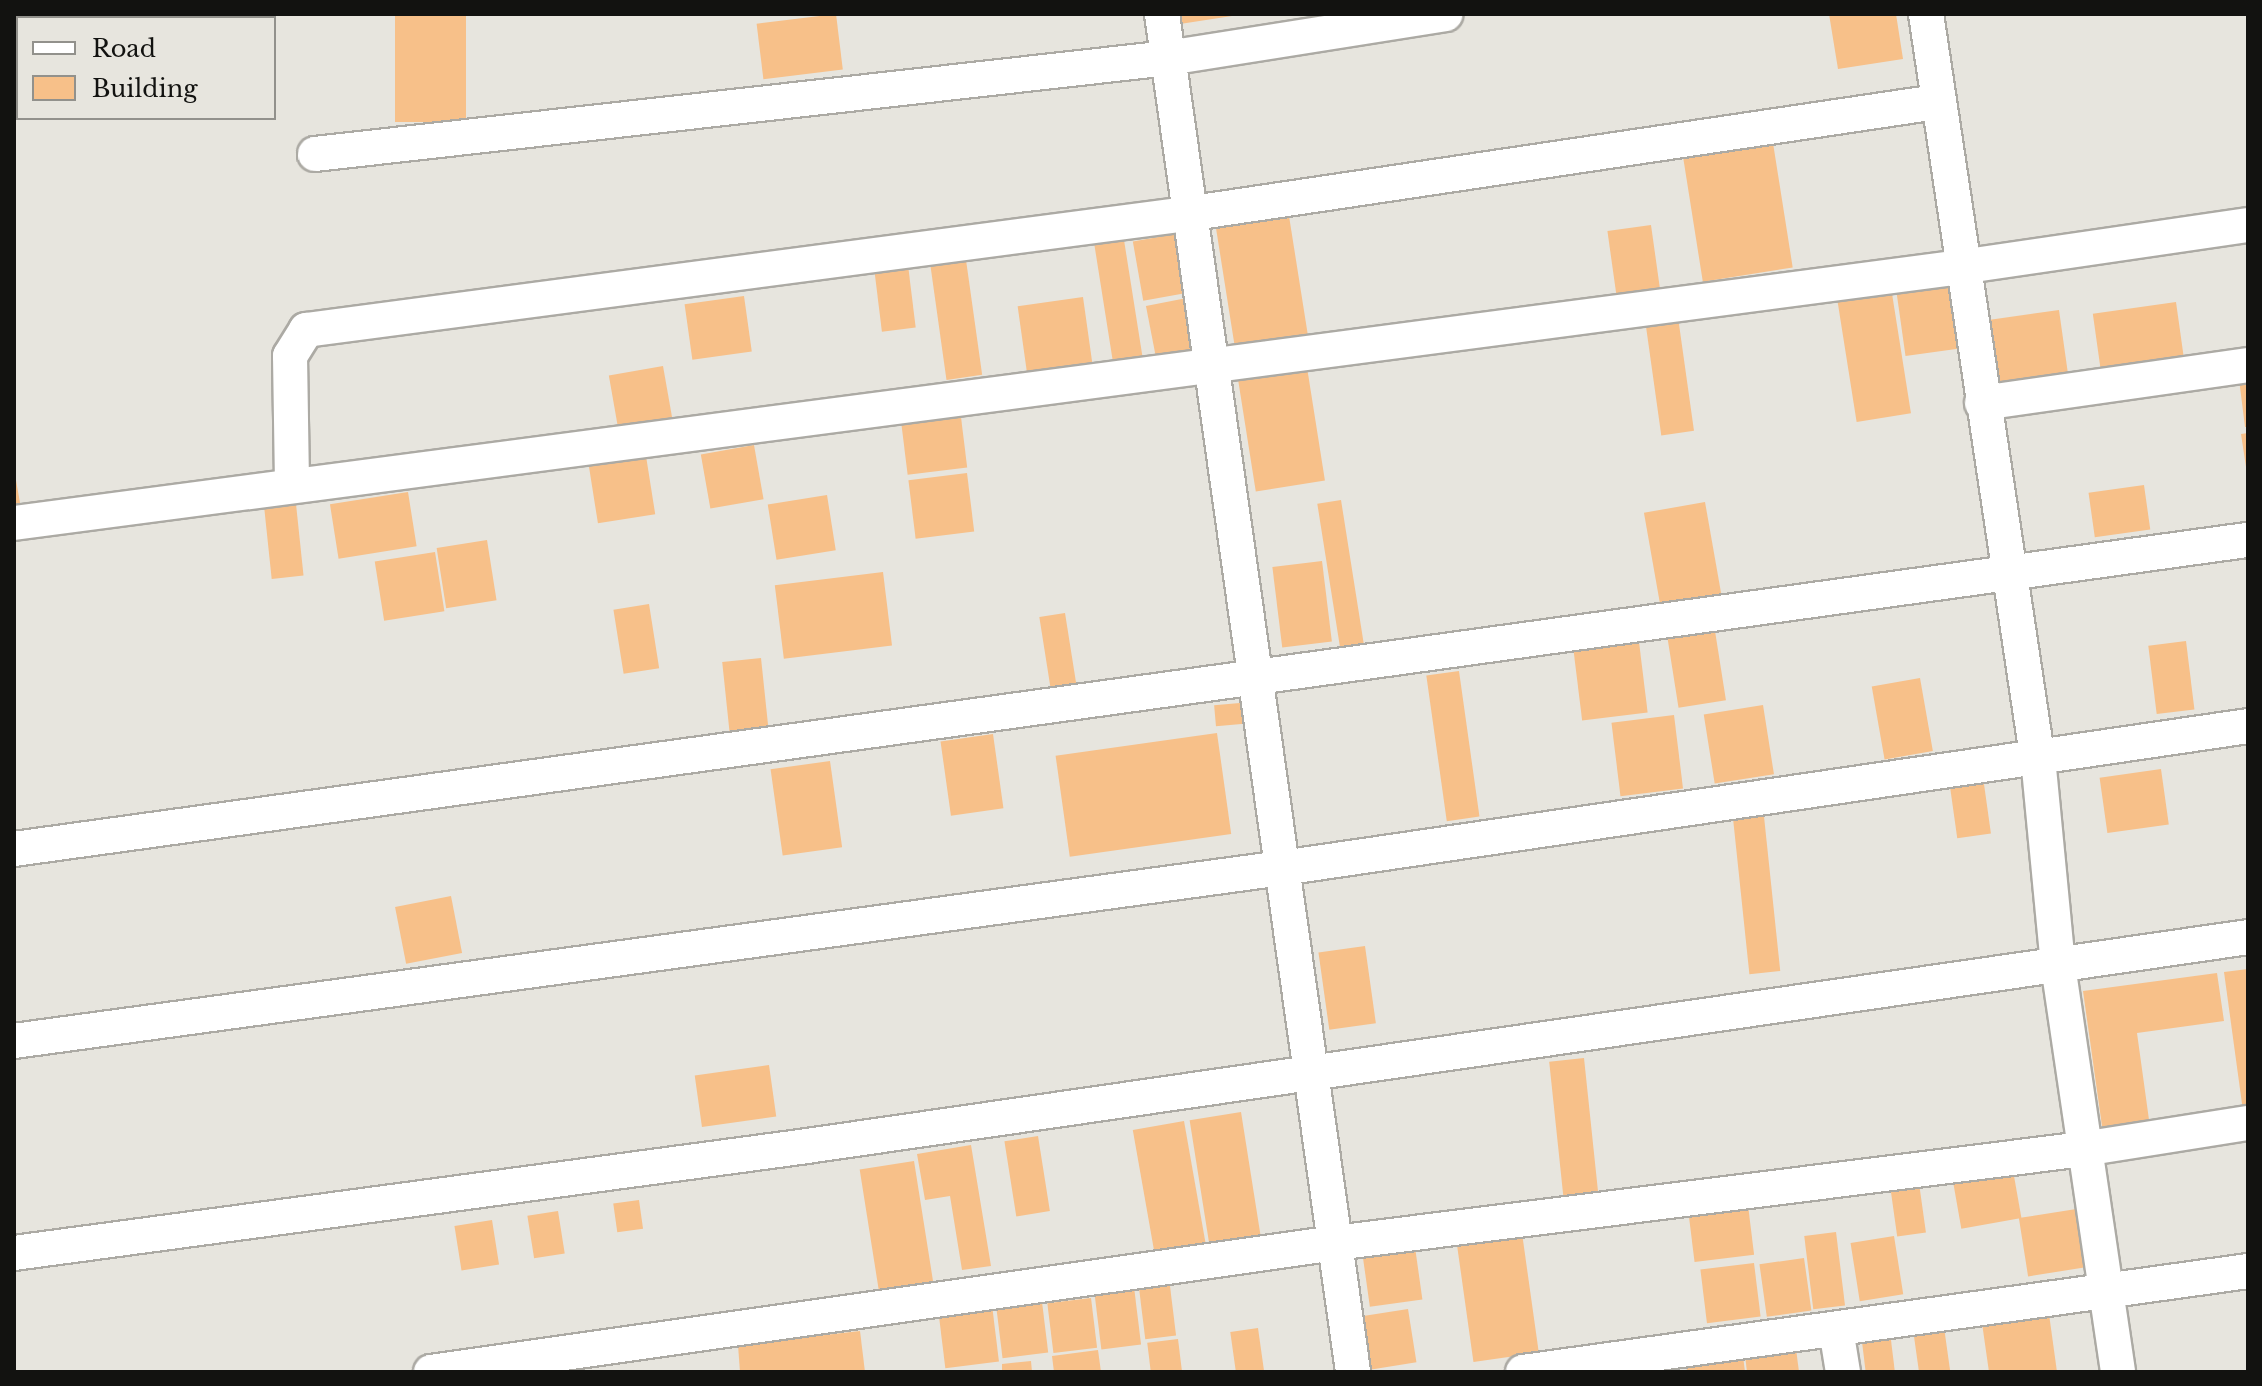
<!DOCTYPE html>
<style>
body{margin:0}
#map{position:relative;width:2262px;height:1386px;overflow:hidden;background:#e7e5de;font-family:"Libre Baskerville",serif}
div>[style]{position:absolute}
[style*='--x']{left:calc(var(--x)*1px);top:calc(var(--y)*1px);width:calc(var(--w)*1px);rotate:calc(var(--a)*1deg)}
.building>*{inset:0;background:#f7c089;transform-origin:0 0}
.roads{filter:drop-shadow(2px 0 #acaaa4) drop-shadow(-2px 0 #acaaa4) drop-shadow(0 2px #acaaa4) drop-shadow(0 -2px #acaaa4)}
.minor>*{height:34px;margin:-17px;padding:0 17px;transform-origin:17px;border-radius:17px;background:#fff}
span{translate:-50% -50%;white-space:nowrap;text-align:center;line-height:1.15;-webkit-text-stroke:7px #e7e5de;paint-order:stroke}
.frame{position:absolute;inset:0;border:16px solid #121210;pointer-events:none}
.legend{position:absolute;left:16px;top:16px;width:260px;height:104px;box-sizing:border-box;background:#e7e5de;border:2px solid #92918c;margin:0;padding:10px 14px;list-style:none;font-size:24px;color:#121210}
.legend li{display:flex;align-items:center;gap:16px;height:40px}
.legend b{width:40px;border:2px solid #92918c}
</style>
<div id="map">
<div class="building">
<i style="left:395px;top:14px;width:71px;height:108px"></i>
<i style="left:836px;top:14px;width:56px;height:80px;rotate:83deg"></i>
<i style="clip-path:polygon(1178px 14px,1232px 14px,1232px 16px,1180px 24px)"></i>
<i style="clip-path:polygon(1829px 14px,1896px 14px,1903px 59px,1838px 69px)"></i>
<i style="left:1773px;top:143px;width:126px;height:91px;rotate:81deg"></i>
<i style="left:1289px;top:216px;width:121px;height:74px;rotate:81deg"></i>
<i style="left:1651px;top:225px;width:63px;height:44px;rotate:82deg"></i>
<i style="left:1187px;top:232px;width:60px;height:55px;rotate:80deg"></i>
<i style="left:1124px;top:240px;width:119px;height:30px;rotate:81deg"></i>
<i style="left:966px;top:260px;width:116px;height:36px;rotate:82deg"></i>
<i style="left:908px;top:265px;width:63px;height:34px;rotate:83deg"></i>
<i style="left:1890px;top:281px;width:134px;height:55px;rotate:81deg"></i>
<i style="left:1958px;top:284px;width:64px;height:62px;rotate:82deg"></i>
<i style="left:744px;top:296px;width:56px;height:60px;rotate:82deg"></i>
<i style="left:1197px;top:296px;width:53px;height:52px;rotate:79deg"></i>
<i style="left:1083px;top:297px;width:74px;height:66px;rotate:82deg"></i>
<i style="left:2176px;top:302px;width:56px;height:84px;rotate:82deg"></i>
<i style="left:1677px;top:310px;width:122px;height:33px;rotate:82deg"></i>
<i style="left:2059px;top:310px;width:65px;height:73px;rotate:82deg"></i>
<i style="left:1306px;top:361px;width:121px;height:70px;rotate:81deg"></i>
<i style="left:663px;top:366px;width:58px;height:55px;rotate:80deg"></i>
<i style="clip-path:polygon(2248px 369px,2248px 427px,2245px 427px,2238px 371px)"></i>
<i style="left:960px;top:409px;width:59px;height:60px;rotate:83deg"></i>
<i style="clip-path:polygon(2248px 433px,2248px 467px,2246px 467px,2241px 434px)"></i>
<i style="left:754px;top:445px;width:55px;height:54px;rotate:80deg"></i>
<i style="left:646px;top:456px;width:59px;height:58px;rotate:81deg"></i>
<i style="clip-path:polygon(14px 469px,22px 514px,14px 515px)"></i>
<i style="left:967px;top:473px;width:59px;height:59px;rotate:83deg"></i>
<i style="left:2144px;top:485px;width:45px;height:56px;rotate:82deg"></i>
<i style="left:408px;top:492px;width:55px;height:79px;rotate:81deg"></i>
<i style="left:827px;top:495px;width:56px;height:60px;rotate:81deg"></i>
<i style="left:1341px;top:500px;width:146px;height:24px;rotate:81deg"></i>
<i style="left:1705px;top:502px;width:93px;height:62px;rotate:80deg"></i>
<i style="left:296px;top:504px;width:72px;height:32px;rotate:84deg"></i>
<i style="left:487px;top:540px;width:61px;height:51px;rotate:81deg"></i>
<i style="left:435px;top:552px;width:60px;height:61px;rotate:81deg"></i>
<i style="left:1322px;top:561px;width:81px;height:50px;rotate:83deg"></i>
<i style="left:883px;top:572px;width:74px;height:109px;rotate:83deg"></i>
<i style="left:649px;top:604px;width:65px;height:36px;rotate:81deg"></i>
<i style="left:1065px;top:613px;width:74px;height:26px;rotate:81deg"></i>
<i style="left:1715px;top:631px;width:70px;height:48px;rotate:81deg"></i>
<i style="left:2186px;top:641px;width:69px;height:38px;rotate:83deg"></i>
<i style="left:1639px;top:642px;width:71px;height:66px;rotate:83deg"></i>
<i style="left:761px;top:658px;width:73px;height:39px;rotate:84deg"></i>
<i style="left:1459px;top:671px;width:147px;height:33px;rotate:82deg"></i>
<i style="left:1920px;top:678px;width:74px;height:49px;rotate:80deg"></i>
<i style="left:1251px;top:702px;width:21px;height:37px;rotate:85deg"></i>
<i style="left:1763px;top:705px;width:70px;height:60px;rotate:81deg"></i>
<i style="left:1674px;top:715px;width:74px;height:63px;rotate:83deg"></i>
<i style="left:1217px;top:733px;width:102px;height:163px;rotate:82deg"></i>
<i style="left:993px;top:734px;width:75px;height:53px;rotate:82deg"></i>
<i style="left:830px;top:761px;width:87px;height:60px;rotate:82deg"></i>
<i style="left:2161px;top:769px;width:56px;height:62px;rotate:82deg"></i>
<i style="left:1983px;top:777px;width:57px;height:34px;rotate:82deg"></i>
<i style="left:1763px;top:807px;width:165px;height:31px;rotate:84deg"></i>
<i style="left:451px;top:896px;width:58px;height:57px;rotate:79deg"></i>
<i style="left:1365px;top:946px;width:78px;height:47px;rotate:82deg"></i>
<i style="clip-path:polygon(2248px 969px,2248px 1110px,2243px 1111px,2224px 972px)"></i>
<i style="clip-path:polygon(2217px 973px,2224px 1021px,2137px 1033px,2150px 1127px,2103px 1133px,2083px 991px)"></i>
<i style="left:1584px;top:1058px;width:146px;height:35px;rotate:84deg"></i>
<i style="left:769px;top:1065px;width:52px;height:75px;rotate:82deg"></i>
<i style="left:1241px;top:1112px;width:130px;height:52px;rotate:81deg"></i>
<i style="left:1184px;top:1121px;width:126px;height:52px;rotate:80deg"></i>
<i style="left:1038px;top:1136px;width:76px;height:34px;rotate:81deg"></i>
<i style="clip-path:polygon(971px 1145px,991px 1266px,962px 1270px,950px 1196px,925px 1200px,917px 1154px)"></i>
<i style="left:2011px;top:1159px;width:60px;height:61px;rotate:80deg"></i>
<i style="left:914px;top:1161px;width:130px;height:55px;rotate:81deg"></i>
<i style="left:1918px;top:1176px;width:57px;height:29px;rotate:82deg"></i>
<i style="left:639px;top:1200px;width:29px;height:26px;rotate:82deg"></i>
<i style="left:1748px;top:1205px;width:50px;height:60px;rotate:83deg"></i>
<i style="left:2089px;top:1207px;width:59px;height:71px;rotate:81deg"></i>
<i style="left:558px;top:1211px;width:43px;height:31px;rotate:81deg"></i>
<i style="left:492px;top:1220px;width:45px;height:38px;rotate:81deg"></i>
<i style="left:1521px;top:1226px;width:128px;height:66px;rotate:82deg"></i>
<i style="left:1836px;top:1232px;width:74px;height:32px;rotate:83deg"></i>
<i style="left:1894px;top:1236px;width:59px;height:44px;rotate:81deg"></i>
<i style="left:1415px;top:1247px;width:53px;height:53px;rotate:82deg"></i>
<i style="left:1804px;top:1258px;width:53px;height:45px;rotate:82deg"></i>
<i style="left:1754px;top:1263px;width:54px;height:54px;rotate:83deg"></i>
<i style="left:1169px;top:1278px;width:58px;height:31px;rotate:83deg"></i>
<i style="left:1134px;top:1287px;width:58px;height:40px;rotate:83deg"></i>
<i style="left:1091px;top:1298px;width:50px;height:44px;rotate:83deg"></i>
<i style="left:1042px;top:1302px;width:51px;height:46px;rotate:83deg"></i>
<i style="left:992px;top:1305px;width:57px;height:54px;rotate:83deg"></i>
<i style="left:1408px;top:1309px;width:54px;height:55px;rotate:81deg"></i>
<i style="clip-path:polygon(2049px 1314px,2057px 1372px,1989px 1372px,1982px 1323px)"></i>
<i style="left:1943px;top:1320px;width:52px;height:31px;rotate:82deg"></i>
<i style="left:1258px;top:1328px;width:44px;height:28px;rotate:82deg"></i>
<i style="clip-path:polygon(860px 1331px,865px 1372px,740px 1372px,738px 1345px)"></i>
<i style="left:1890px;top:1332px;width:40px;height:29px;rotate:83deg"></i>
<i style="left:1178px;top:1339px;width:33px;height:31px;rotate:83deg"></i>
<i style="clip-path:polygon(1795px 1341px,1799px 1372px,1747px 1372px,1744px 1347px)"></i>
<i style="clip-path:polygon(1742px 1348px,1745px 1372px,1687px 1372px,1685px 1357px)"></i>
<i style="clip-path:polygon(1098px 1350px,1101px 1372px,1054px 1372px,1052px 1356px)"></i>
<i style="clip-path:polygon(1031px 1361px,1032px 1372px,1002px 1372px,1002px 1364px)"></i>
</div>
<div class="roads">
<div class="minor">
<i style="--x:1162;--y:14;--w:1371;--a:81.99"></i>
<i style="--x:1926;--y:14;--w:762;--a:81.48"></i>
<i style="--x:2039;--y:768;--w:198;--a:84.5"></i>
<i style="--x:2058;--y:965;--w:411;--a:81.6"></i>
<i style="--x:129;--y:18;--w:30;--a:-8"></i>
<i style="--x:14;--y:34;--w:4;--a:-14"></i>
<i style="--x:315;--y:154;--w:858;--a:-6.42"></i>
<i style="--x:1168;--y:58;--w:281;--a:-9"></i>
<i style="--x:1982;--y:403;--w:269;--a:-8.1"></i>
<i style="--x:292;--y:483;--w:127;--a:-90.9"></i>
<i style="--x:290;--y:356;--w:31;--a:-58"></i>
<i style="--x:306;--y:330;--w:895;--a:-7.51"></i>
<i style="--x:1193;--y:213;--w:752;--a:-8.49"></i>
<i style="--x:14;--y:523;--w:1963;--a:-7.49"></i>
<i style="--x:1960;--y:267;--w:291;--a:-8.3"></i>
<i style="--x:14;--y:849;--w:2255;--a:-7.88"></i>
<i style="--x:14;--y:1041;--w:1280;--a:-7.77"></i>
<i style="--x:1282;--y:868;--w:976;--a:-8.36"></i>
<i style="--x:14;--y:1253;--w:800;--a:-7.68"></i>
<i style="--x:807;--y:1146;--w:1456;--a:-8.25"></i>
<i style="--x:1836;--y:1329;--w:44;--a:80.8"></i>
<i style="--x:431;--y:1372;--w:913;--a:-8.12"></i>
<i style="--x:1335;--y:1243;--w:754;--a:-7.16"></i>
<i style="--x:2083;--y:1149;--w:167;--a:-9"></i>
<i style="--x:1523;--y:1372;--w:732;--a:-7.93"></i>
</div>
</div>
<div class="frame"></div>
<ul class="legend">
<li><b style="height:10px;background:#fff"></b>Road</li>
<li><b style="height:22px;background:#f7c089"></b>Building</li>
</ul>
</div>
